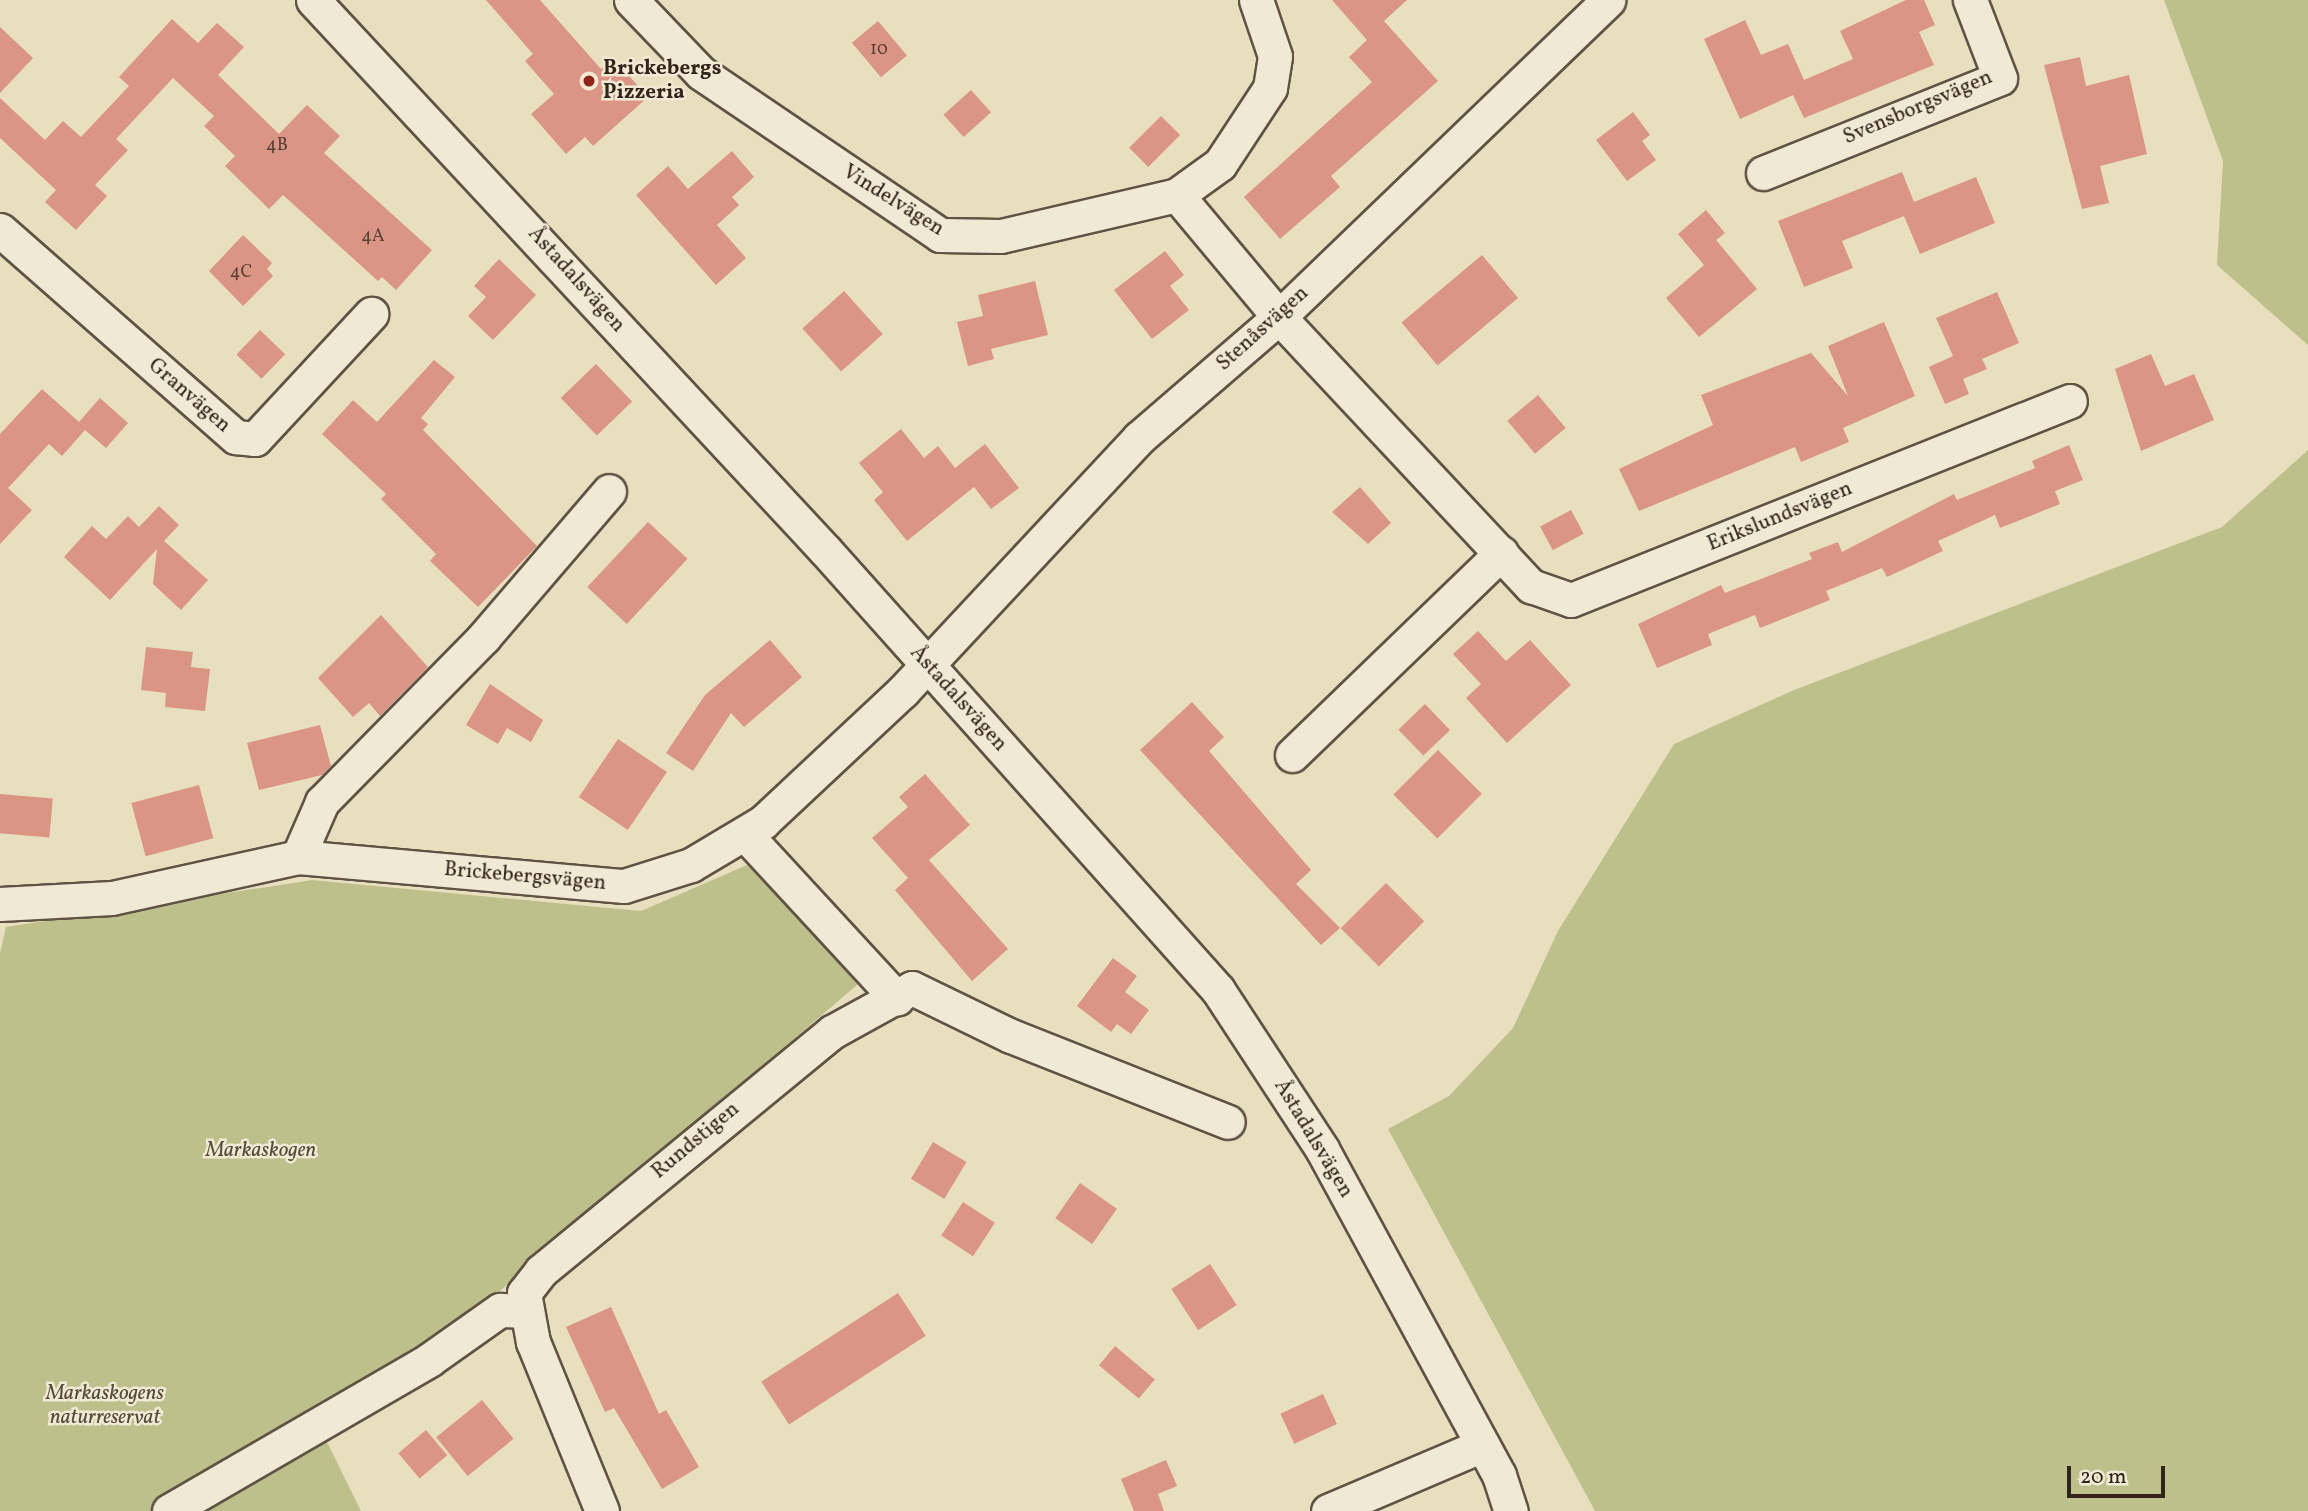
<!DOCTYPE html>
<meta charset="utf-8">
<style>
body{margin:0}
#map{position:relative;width:2308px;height:1511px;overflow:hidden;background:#e8dfbf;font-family:Vollkorn,serif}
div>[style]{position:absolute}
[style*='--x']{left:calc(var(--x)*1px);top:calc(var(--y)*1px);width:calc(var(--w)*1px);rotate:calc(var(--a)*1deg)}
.green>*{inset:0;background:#bec08c}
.building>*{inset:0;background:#db9585;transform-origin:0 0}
.roads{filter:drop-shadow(2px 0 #605344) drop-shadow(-2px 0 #605344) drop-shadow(0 2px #605344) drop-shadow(0 -2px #605344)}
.street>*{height:33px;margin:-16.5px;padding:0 16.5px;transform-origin:16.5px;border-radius:16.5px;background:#f0ead5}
.dots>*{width:19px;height:19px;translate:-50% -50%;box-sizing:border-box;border:4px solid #f0ead5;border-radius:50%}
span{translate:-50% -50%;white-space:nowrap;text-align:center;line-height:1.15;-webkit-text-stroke:5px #f0ead5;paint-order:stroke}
.number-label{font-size:18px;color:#5c4036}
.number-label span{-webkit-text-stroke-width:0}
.poi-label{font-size:21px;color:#32241b;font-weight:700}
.left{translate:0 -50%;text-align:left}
.street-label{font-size:21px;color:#32241b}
.park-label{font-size:21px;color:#554b37;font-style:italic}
.scale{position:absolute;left:2067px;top:1466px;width:98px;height:32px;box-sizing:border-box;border:4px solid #32241b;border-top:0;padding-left:9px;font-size:21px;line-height:24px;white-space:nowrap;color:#32241b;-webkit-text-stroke:5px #f0ead5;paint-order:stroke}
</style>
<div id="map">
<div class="green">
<i style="clip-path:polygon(2164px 0,2308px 0,2308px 345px,2217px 265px,2223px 161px)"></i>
<i style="clip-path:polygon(2308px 450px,2308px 1511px,1595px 1511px,1388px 1129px,1449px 1096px,1513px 1028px,1558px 931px,1674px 744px,1794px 690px,2222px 527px)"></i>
<i style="clip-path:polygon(747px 865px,864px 979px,326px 1440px,361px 1511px,0 1511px,0 953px,6px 927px,312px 880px,641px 911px)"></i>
</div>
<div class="building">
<i style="clip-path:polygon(486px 0,540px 0,601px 69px,613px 58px,648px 97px,593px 146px,585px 137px,566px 154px,531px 114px,554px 94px,525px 61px,533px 54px)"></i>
<i style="clip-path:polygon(1332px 0,1407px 0,1384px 21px,1438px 81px,1331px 176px,1340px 187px,1280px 239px,1244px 197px,1372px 82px,1349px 57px,1367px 40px)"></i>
<i style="clip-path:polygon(1906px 0,1924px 0,1935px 25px,1919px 32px,1934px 65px,1804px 118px,1793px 95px,1740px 119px,1704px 39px,1745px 20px,1761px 55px,1788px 44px,1804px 80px,1853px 59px,1840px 31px)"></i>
<i style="clip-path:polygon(172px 19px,198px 43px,217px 23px,244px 47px,218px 75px,279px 134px,307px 105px,340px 136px,324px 153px,432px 250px,396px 290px,382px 277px,378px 281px,283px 195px,269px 209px,225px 166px,235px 156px,204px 126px,214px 116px,173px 78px,116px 139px,128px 150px,95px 185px,107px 196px,76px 230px,45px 202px,56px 190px,0 138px,0 98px,45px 140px,63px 121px,81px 137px,129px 86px,119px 77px)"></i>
<i style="left:878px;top:21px;width:45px;height:34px;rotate:50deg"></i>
<i style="clip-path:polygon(0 27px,33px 58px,0 93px)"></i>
<i style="clip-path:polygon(2080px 57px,2086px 86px,2129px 75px,2147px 154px,2100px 166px,2109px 203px,2082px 209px,2044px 65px)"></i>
<i style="left:971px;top:90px;width:30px;height:37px;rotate:48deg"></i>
<i style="clip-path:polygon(1633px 112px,1650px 135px,1642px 141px,1656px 160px,1627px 181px,1596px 140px)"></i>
<i style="left:1161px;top:116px;width:27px;height:45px;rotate:45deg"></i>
<i style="clip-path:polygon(732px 151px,754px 177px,732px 197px,739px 205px,717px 225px,746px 258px,716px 285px,636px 195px,668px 166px,688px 189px)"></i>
<i style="clip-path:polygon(1902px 172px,1914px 202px,1976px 177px,1995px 223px,1920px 254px,1904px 216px,1842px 241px,1853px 268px,1804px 287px,1778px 221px)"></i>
<i style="clip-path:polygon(1706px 210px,1725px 233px,1716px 240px,1757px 289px,1699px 337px,1666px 298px,1704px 265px,1678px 234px)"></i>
<i style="clip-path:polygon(243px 235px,272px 263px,267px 269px,273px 276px,243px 306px,209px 271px)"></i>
<i style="clip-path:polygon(1165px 251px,1184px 275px,1170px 286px,1189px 310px,1152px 339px,1114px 290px)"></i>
<i style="left:1482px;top:255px;width:56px;height:105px;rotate:50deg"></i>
<i style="clip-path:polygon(499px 259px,536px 295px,493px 340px,468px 316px,486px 297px,474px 286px)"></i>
<i style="clip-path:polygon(1035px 281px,1048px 335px,991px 349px,994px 359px,968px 366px,957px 322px,983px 316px,978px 295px)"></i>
<i style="left:844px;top:291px;width:58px;height:56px;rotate:48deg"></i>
<i style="clip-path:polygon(1997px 292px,2019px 343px,1982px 359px,1987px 369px,1963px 379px,1969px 394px,1945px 404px,1929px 367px,1953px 356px,1936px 318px)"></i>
<i style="clip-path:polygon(1884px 322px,1915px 396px,1843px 428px,1849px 442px,1801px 462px,1795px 447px,1639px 511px,1619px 469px,1713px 425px,1701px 395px,1811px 353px,1848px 396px,1828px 346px)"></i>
<i style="left:260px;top:330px;width:35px;height:34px;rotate:44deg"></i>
<i style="clip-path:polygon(2151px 354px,2165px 386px,2194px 374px,2214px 420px,2141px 451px,2115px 369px)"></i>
<i style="clip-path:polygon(434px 360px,455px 377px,421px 418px,428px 424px,423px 430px,537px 546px,478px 607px,430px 561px,436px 554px,381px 499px,386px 494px,322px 434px,353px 400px,377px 422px)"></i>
<i style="left:596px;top:364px;width:52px;height:49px;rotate:46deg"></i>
<i style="clip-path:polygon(42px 389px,79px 422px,100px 398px,128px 423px,106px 448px,85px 430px,62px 456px,49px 444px,8px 488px,32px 510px,0 544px,0 434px)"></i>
<i style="left:1538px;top:395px;width:43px;height:40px;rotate:50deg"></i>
<i style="clip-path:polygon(901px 429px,924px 458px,938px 446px,955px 468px,985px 444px,1019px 488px,991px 509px,974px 487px,907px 541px,874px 500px,883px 492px,859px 463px)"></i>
<i style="clip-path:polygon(2069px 445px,2083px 480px,2055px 491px,2060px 504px,2000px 528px,1995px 515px,1938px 541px,1943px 551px,1887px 577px,1882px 568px,1826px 591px,1830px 600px,1760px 628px,1755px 615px,1708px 634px,1712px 645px,1657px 668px,1638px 624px,1721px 585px,1725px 593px,1812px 559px,1809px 553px,1838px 542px,1842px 552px,1954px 494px,1957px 500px,2035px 468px,2032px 461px)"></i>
<i style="clip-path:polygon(1360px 487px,1391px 523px,1368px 544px,1332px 512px)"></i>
<i style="clip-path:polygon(159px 506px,179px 525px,164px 541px,208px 580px,181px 610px,153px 584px,157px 549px,110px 600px,64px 557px,92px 526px,106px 539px,128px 516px,139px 527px)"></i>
<i style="left:1571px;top:510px;width:27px;height:35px;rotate:62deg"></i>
<i style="left:648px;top:522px;width:54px;height:89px;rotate:43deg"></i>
<i style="clip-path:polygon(381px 615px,428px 667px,380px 716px,369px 703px,353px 717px,318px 678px)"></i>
<i style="clip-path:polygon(1478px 631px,1506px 661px,1530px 640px,1571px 685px,1507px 743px,1466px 698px,1481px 684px,1453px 654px)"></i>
<i style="clip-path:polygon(770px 640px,802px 677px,744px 727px,731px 713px,693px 771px,666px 753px,705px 695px)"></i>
<i style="clip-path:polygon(146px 647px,193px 652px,191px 667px,210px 669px,205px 711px,165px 707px,166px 693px,141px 690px)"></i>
<i style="clip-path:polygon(490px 684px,543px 720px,531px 742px,507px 728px,498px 744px,466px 725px)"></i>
<i style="clip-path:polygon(1192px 702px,1224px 737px,1209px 751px,1311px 870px,1296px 884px,1340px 928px,1321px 945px,1140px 750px)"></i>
<i style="left:1425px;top:704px;width:36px;height:37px;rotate:46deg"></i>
<i style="clip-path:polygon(320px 725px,331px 766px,322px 775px,259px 790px,247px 743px)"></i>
<i style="left:618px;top:739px;width:59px;height:70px;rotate:34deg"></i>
<i style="left:1438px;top:750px;width:62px;height:63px;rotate:45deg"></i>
<i style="clip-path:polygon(925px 774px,970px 825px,929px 860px,1008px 949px,972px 981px,895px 890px,908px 878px,872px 838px,908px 807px,899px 797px)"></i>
<i style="left:199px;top:785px;width:55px;height:70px;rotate:75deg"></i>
<i style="left:0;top:794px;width:53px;height:39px;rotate:5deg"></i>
<i style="left:1386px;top:883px;width:54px;height:64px;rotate:45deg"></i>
<i style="clip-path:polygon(1113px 958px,1137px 976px,1125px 992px,1149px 1010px,1131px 1034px,1117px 1024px,1111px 1032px,1077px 1006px)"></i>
<i style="left:933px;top:1142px;width:39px;height:43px;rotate:31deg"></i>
<i style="left:1080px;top:1183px;width:45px;height:43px;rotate:35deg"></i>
<i style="left:963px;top:1202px;width:38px;height:40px;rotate:33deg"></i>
<i style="left:1210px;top:1264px;width:49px;height:46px;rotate:57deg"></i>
<i style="left:898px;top:1293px;width:51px;height:163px;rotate:57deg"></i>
<i style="clip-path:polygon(611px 1307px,659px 1414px,666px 1410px,699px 1467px,662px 1489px,614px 1408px,605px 1412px,566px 1327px)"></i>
<i style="left:1115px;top:1346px;width:52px;height:25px;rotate:40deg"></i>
<i style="left:1323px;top:1394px;width:33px;height:47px;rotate:65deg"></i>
<i style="left:482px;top:1400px;width:50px;height:59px;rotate:51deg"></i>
<i style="left:426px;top:1430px;width:33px;height:36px;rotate:50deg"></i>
<i style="clip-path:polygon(1166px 1460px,1177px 1486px,1158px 1494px,1164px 1511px,1134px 1511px,1121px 1479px)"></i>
</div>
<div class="roads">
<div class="street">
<i style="--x:313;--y:0;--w:751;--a:47.05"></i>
<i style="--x:825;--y:550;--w:590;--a:48.23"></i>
<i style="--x:1218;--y:990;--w:190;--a:56.8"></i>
<i style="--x:1322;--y:1149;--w:371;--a:61.5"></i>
<i style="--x:1499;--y:1475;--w:38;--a:72"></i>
<i style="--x:631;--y:0;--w:101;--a:46.2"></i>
<i style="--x:701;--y:73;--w:289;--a:34.1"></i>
<i style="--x:940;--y:235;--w:61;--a:0.9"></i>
<i style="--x:1001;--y:236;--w:181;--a:-13.1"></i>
<i style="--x:1177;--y:195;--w:159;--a:50.1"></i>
<i style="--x:1279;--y:317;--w:369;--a:46.9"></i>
<i style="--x:1531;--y:586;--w:42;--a:19.3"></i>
<i style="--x:1571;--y:600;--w:537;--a:-21.74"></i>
<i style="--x:1763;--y:173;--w:255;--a:-21.8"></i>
<i style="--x:2000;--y:78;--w:84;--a:-111"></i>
<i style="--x:1177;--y:195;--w:53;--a:-35.8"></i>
<i style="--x:1220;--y:164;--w:91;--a:-56.7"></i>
<i style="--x:1270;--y:88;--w:32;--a:-81"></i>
<i style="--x:1275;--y:56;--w:59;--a:-108.7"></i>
<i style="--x:0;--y:230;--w:314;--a:41.3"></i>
<i style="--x:236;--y:437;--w:19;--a:6"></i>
<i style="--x:255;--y:439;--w:171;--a:-47.1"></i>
<i style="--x:1292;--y:755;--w:291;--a:-44"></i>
<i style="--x:745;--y:834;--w:224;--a:47.3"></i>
<i style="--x:298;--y:857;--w:60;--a:-66.4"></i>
<i style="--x:322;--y:802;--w:231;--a:-45.5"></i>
<i style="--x:484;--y:637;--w:192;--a:-49.4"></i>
<i style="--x:0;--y:904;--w:112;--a:-3.1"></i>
<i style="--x:112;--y:898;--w:190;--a:-12.4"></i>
<i style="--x:298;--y:857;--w:327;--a:5.1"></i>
<i style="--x:624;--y:886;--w:70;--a:-17.4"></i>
<i style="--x:691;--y:865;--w:84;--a:-30.8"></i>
<i style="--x:763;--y:822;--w:192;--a:-43.1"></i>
<i style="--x:903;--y:691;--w:346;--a:-47"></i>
<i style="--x:1139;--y:438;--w:185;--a:-40.8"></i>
<i style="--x:1279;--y:317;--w:457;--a:-43.9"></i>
<i style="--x:169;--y:1511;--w:301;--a:-30.1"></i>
<i style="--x:429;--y:1360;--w:87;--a:-35.2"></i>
<i style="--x:500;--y:1310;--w:23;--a:2"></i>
<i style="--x:602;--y:1511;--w:183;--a:-112.2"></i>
<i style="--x:533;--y:1342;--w:50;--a:-100.4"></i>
<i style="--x:524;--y:1293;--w:28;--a:-52"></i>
<i style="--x:541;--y:1271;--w:377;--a:-39.4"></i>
<i style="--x:832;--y:1032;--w:91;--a:-28.8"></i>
<i style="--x:912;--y:988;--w:110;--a:25.9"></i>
<i style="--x:1011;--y:1036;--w:233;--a:21.6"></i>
<i style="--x:1328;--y:1511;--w:168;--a:-23.1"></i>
</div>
</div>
<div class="dots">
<i style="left:589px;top:81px;background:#8f2418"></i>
</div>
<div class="number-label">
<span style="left:879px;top:50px">10</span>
<span style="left:277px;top:146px">4B</span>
<span style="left:373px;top:237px">4A</span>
<span style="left:241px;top:273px">4C</span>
</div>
<div class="poi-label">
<span class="left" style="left:603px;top:81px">Brickebergs<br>Pizzeria</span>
</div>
<div class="street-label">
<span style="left:1918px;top:108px;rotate:-23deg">Svensborgsvägen</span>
<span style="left:893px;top:201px;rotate:32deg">Vindelvägen</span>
<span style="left:576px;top:280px;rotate:48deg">Åstadalsvägen</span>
<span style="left:1263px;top:329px;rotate:-42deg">Stenåsvägen</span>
<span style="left:189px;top:396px;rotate:41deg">Granvägen</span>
<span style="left:1780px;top:517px;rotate:-22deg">Erikslundsvägen</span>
<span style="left:958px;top:699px;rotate:48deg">Åstadalsvägen</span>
<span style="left:525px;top:877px;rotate:5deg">Brickebergsvägen</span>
<span style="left:1313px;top:1139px;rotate:59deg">Åstadalsvägen</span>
<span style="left:696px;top:1141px;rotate:-40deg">Rundstigen</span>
</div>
<div class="park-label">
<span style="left:261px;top:1151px">Markaskogen</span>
<span style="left:105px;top:1406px">Markaskogens<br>naturreservat</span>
</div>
<div class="scale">20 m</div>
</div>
